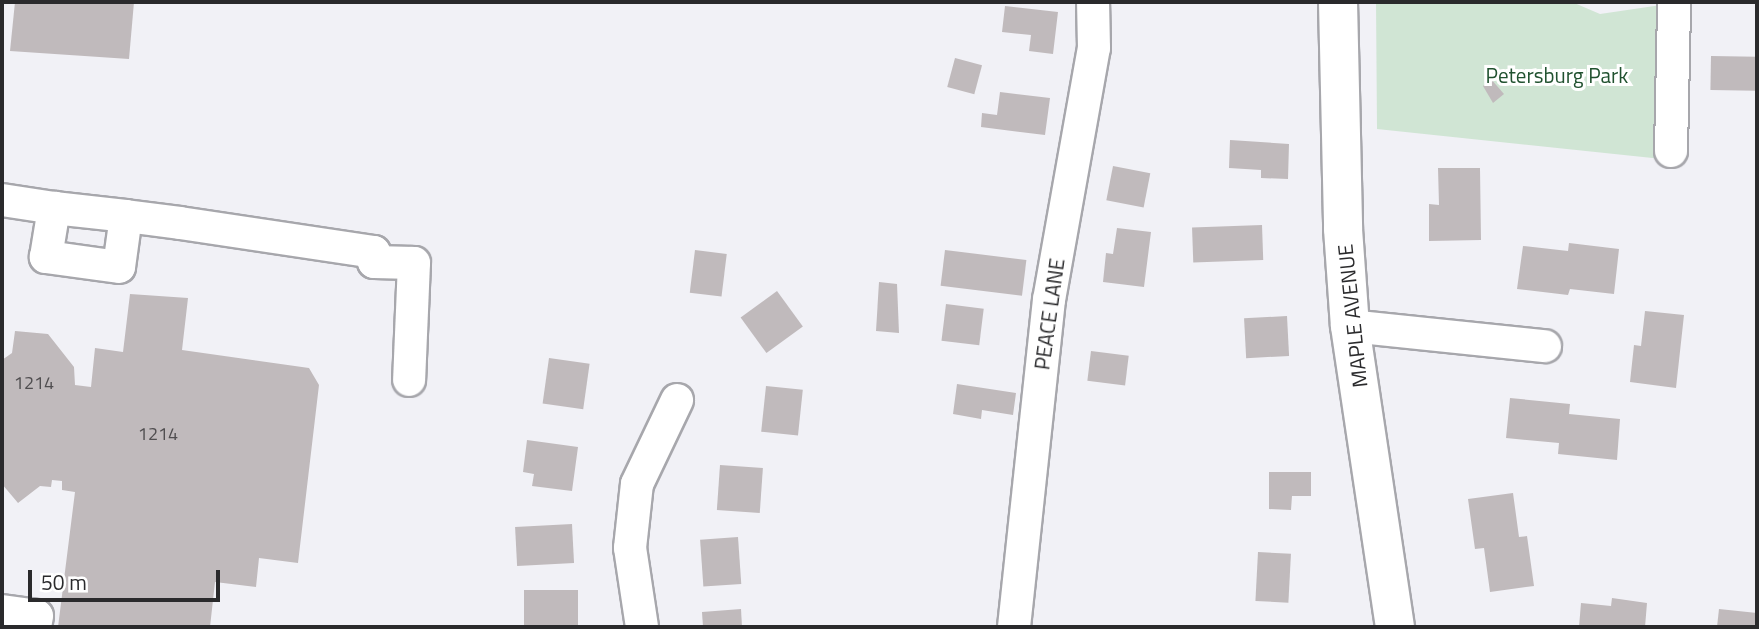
<!DOCTYPE html>
<style>
body{margin:0}
#map{position:relative;width:1759px;height:629px;overflow:hidden;background:#f1f1f6;font-family:"Titillium Web",sans-serif}
div>[style]{position:absolute}
[style*='--x']{left:calc(var(--x)*1px);top:calc(var(--y)*1px);width:calc(var(--w)*1px);rotate:calc(var(--a)*1deg)}
.green>*{inset:0;background:#d0e5d4}
.building>*{inset:0;background:#c0babc;transform-origin:0 0}
.roads{filter:drop-shadow(2px 0 #a7a7ac) drop-shadow(-2px 0 #a7a7ac) drop-shadow(0 2px #a7a7ac) drop-shadow(0 -2px #a7a7ac)}
.minor>*{height:32px;margin:-16px;padding:0 16px;transform-origin:16px;border-radius:16px;background:#fff}
.major>*{height:38px;margin:-19px;padding:0 19px;transform-origin:19px;border-radius:19px;background:#fff}
span{translate:-50% -50%;white-space:nowrap;text-align:center;line-height:1.15;-webkit-text-stroke:6px #fff;paint-order:stroke}
.number-label{font-size:18px;color:#504e50}
.number-label span{-webkit-text-stroke-width:0}
.park-label{font-size:21px;color:#215230}
.street-label{font-size:21px;color:#2a2a2c}
.frame{position:absolute;inset:0;border:4px solid #2a2a2c;pointer-events:none}
.scale{position:absolute;left:28px;top:570px;width:192px;height:32px;box-sizing:border-box;border:4px solid #2a2a2c;border-top:0;padding-left:9px;font-size:21px;line-height:24px;white-space:nowrap;color:#2a2a2c;-webkit-text-stroke:5px #fff;paint-order:stroke}
</style>
<div id="map">
<div class="green">
<i style="clip-path:polygon(1376px 2px,1572px 2px,1600px 14px,1668px 4px,1662px 159px,1377px 129px)"></i>
</div>
<div class="building">
<i style="clip-path:polygon(15px 2px,134px 2px,129px 59px,10px 51px)"></i>
<i style="clip-path:polygon(1005px 6px,1058px 12px,1053px 54px,1029px 51px,1031px 35px,1002px 32px)"></i>
<i style="left:1711px;top:56px;width:46px;height:34px;rotate:1deg"></i>
<i style="left:955px;top:58px;width:28px;height:30px;rotate:15deg"></i>
<i style="clip-path:polygon(1491px 79px,1504px 94px,1493px 103px,1483px 86px)"></i>
<i style="clip-path:polygon(1000px 92px,1050px 98px,1045px 135px,981px 127px,982px 113px,997px 115px)"></i>
<i style="clip-path:polygon(1230px 140px,1289px 144px,1288px 179px,1261px 178px,1261px 170px,1229px 168px)"></i>
<i style="left:1113px;top:166px;width:38px;height:35px;rotate:11deg"></i>
<i style="clip-path:polygon(1438px 168px,1480px 168px,1481px 240px,1429px 241px,1429px 204px,1439px 205px)"></i>
<i style="left:1262px;top:225px;width:35px;height:70px;rotate:88deg"></i>
<i style="clip-path:polygon(1117px 228px,1151px 232px,1144px 287px,1103px 282px,1106px 253px,1113px 254px)"></i>
<i style="clip-path:polygon(1569px 243px,1619px 249px,1614px 294px,1570px 289px,1568px 295px,1517px 289px,1523px 246px,1568px 251px)"></i>
<i style="left:695px;top:250px;width:32px;height:43px;rotate:7deg"></i>
<i style="left:945px;top:250px;width:82px;height:36px;rotate:7deg"></i>
<i style="clip-path:polygon(879px 282px,897px 284px,899px 333px,876px 331px)"></i>
<i style="left:777px;top:291px;width:44px;height:45px;rotate:54deg"></i>
<i style="clip-path:polygon(130px 294px,188px 298px,182px 350px,309px 368px,319px 385px,298px 563px,259px 558px,256px 587px,215px 582px,210px 627px,58px 627px,75px 492px,62px 490px,62px 481px,52px 480px,51px 487px,40px 486px,18px 503px,2px 484px,2px 360px,12px 353px,15px 331px,48px 334px,74px 367px,75px 385px,91px 387px,95px 348px,123px 352px)"></i>
<i style="left:946px;top:304px;width:38px;height:37px;rotate:7deg"></i>
<i style="clip-path:polygon(1645px 311px,1684px 315px,1676px 388px,1630px 382px,1634px 345px,1641px 346px)"></i>
<i style="left:1287px;top:316px;width:40px;height:43px;rotate:87deg"></i>
<i style="left:1091px;top:351px;width:38px;height:30px;rotate:7deg"></i>
<i style="left:549px;top:358px;width:41px;height:46px;rotate:8deg"></i>
<i style="clip-path:polygon(957px 384px,1016px 393px,1013px 415px,982px 410px,981px 419px,953px 414px)"></i>
<i style="left:766px;top:386px;width:37px;height:46px;rotate:6deg"></i>
<i style="clip-path:polygon(1510px 398px,1570px 404px,1569px 414px,1620px 419px,1617px 460px,1558px 454px,1559px 443px,1506px 438px)"></i>
<i style="clip-path:polygon(527px 440px,578px 447px,572px 491px,532px 486px,534px 474px,523px 472px)"></i>
<i style="left:720px;top:465px;width:43px;height:45px;rotate:4deg"></i>
<i style="clip-path:polygon(1269px 472px,1311px 472px,1311px 496px,1292px 496px,1291px 510px,1269px 509px)"></i>
<i style="clip-path:polygon(1513px 493px,1519px 537px,1527px 536px,1534px 586px,1490px 592px,1484px 548px,1475px 549px,1468px 499px)"></i>
<i style="left:572px;top:524px;width:39px;height:57px;rotate:87deg"></i>
<i style="left:738px;top:537px;width:47px;height:38px;rotate:86deg"></i>
<i style="left:1258px;top:552px;width:33px;height:49px;rotate:3deg"></i>
<i style="left:524px;top:590px;width:54px;height:37px"></i>
<i style="clip-path:polygon(1612px 598px,1647px 603px,1645px 627px,1579px 627px,1581px 603px,1611px 606px)"></i>
<i style="clip-path:polygon(741px 609px,742px 627px,703px 627px,702px 612px)"></i>
<i style="clip-path:polygon(1719px 609px,1757px 613px,1757px 627px,1717px 627px)"></i>
</div>
<div class="roads">
<div class="minor">
<i style="--x:1671;--y:151;--w:149;--a:-88.8"></i>
<i style="--x:2;--y:200;--w:53;--a:8.7"></i>
<i style="--x:126;--y:216;--w:51;--a:97.8"></i>
<i style="--x:119;--y:267;--w:74;--a:-172.2"></i>
<i style="--x:46;--y:257;--w:50;--a:-80.7"></i>
<i style="--x:54;--y:208;--w:72;--a:6.3"></i>
<i style="--x:126;--y:216;--w:54;--a:7.4"></i>
<i style="--x:180;--y:223;--w:196;--a:8.5"></i>
<i style="--x:374;--y:252;--w:10;--a:90"></i>
<i style="--x:374;--y:262;--w:40;--a:1.4"></i>
<i style="--x:414;--y:263;--w:117;--a:92.4"></i>
<i style="--x:1350;--y:326;--w:196;--a:5.9"></i>
<i style="--x:2;--y:611;--w:35;--a:8"></i>
<i style="--x:37;--y:616;--w:11;--a:100"></i>
<i style="--x:642;--y:627;--w:80;--a:-98.6"></i>
<i style="--x:630;--y:548;--w:64;--a:-83.8"></i>
<i style="--x:637;--y:484;--w:93;--a:-64.5"></i>
<i style="--x:1014;--y:627;--w:329;--a:-83.9"></i>
<i style="--x:1049;--y:300;--w:256;--a:-79.9"></i>
<i style="--x:1094;--y:48;--w:46;--a:-91.2"></i>
</div>
<div class="major">
<i style="--x:1338;--y:2;--w:227;--a:88.7"></i>
<i style="--x:1343;--y:229;--w:97;--a:85.9"></i>
<i style="--x:1350;--y:326;--w:304;--a:81.5"></i>
</div>
</div>
<div class="number-label">
<span style="left:34px;top:383px">1214</span>
<span style="left:158px;top:434px">1214</span>
</div>
<div class="park-label">
<span style="left:1557px;top:75px">Petersburg Park</span>
</div>
<div class="street-label">
<span style="left:1049px;top:314px;rotate:-82deg">PEACE LANE</span>
<span style="left:1352px;top:316px;rotate:-96deg">MAPLE AVENUE</span>
</div>
<div class="frame"></div>
<div class="scale">50 m</div>
</div>
